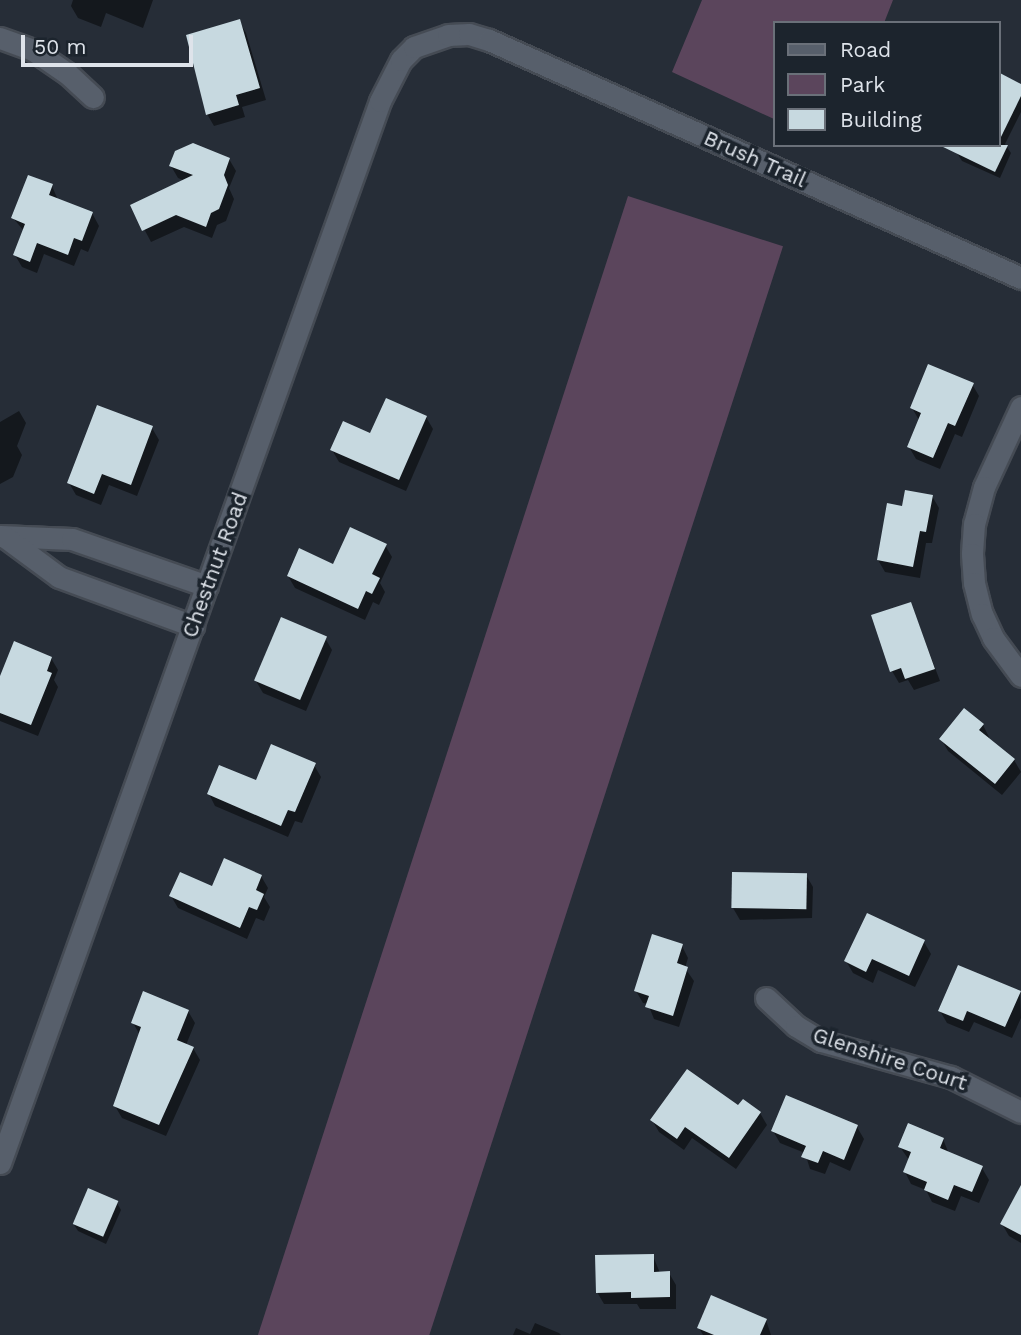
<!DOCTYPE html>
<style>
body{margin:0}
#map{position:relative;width:1021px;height:1335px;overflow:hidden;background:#262d37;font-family:"Work Sans",sans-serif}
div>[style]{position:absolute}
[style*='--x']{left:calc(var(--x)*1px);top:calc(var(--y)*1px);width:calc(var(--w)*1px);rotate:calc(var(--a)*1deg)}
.green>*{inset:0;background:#5b455c;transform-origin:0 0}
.shadow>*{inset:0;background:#0007}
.building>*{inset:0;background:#c7d9e0;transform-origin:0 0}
.roads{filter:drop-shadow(2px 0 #454b54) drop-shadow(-2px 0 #454b54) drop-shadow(0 2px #454b54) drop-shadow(0 -2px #454b54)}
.street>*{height:21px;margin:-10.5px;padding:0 10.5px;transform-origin:10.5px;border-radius:10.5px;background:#575f6b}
span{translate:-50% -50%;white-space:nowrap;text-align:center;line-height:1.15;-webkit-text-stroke:7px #1c242d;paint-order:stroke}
.street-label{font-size:21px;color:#dee3ea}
.legend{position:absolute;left:773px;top:21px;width:228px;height:126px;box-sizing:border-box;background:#1c242d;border:2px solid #6a7079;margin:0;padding:9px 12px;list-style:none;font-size:21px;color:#dee3ea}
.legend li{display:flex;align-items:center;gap:14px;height:35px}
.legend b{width:35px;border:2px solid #6a7079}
.scale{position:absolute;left:21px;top:35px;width:172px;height:32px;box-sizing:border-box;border:4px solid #dee3ea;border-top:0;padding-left:9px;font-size:21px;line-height:24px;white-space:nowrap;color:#dee3ea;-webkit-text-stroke:5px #1c242d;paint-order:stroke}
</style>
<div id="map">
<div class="green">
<i style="clip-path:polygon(702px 0,893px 0,884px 23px,774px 23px,774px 119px,672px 72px)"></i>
<i style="left:628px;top:196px;width:163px;height:1208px;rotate:18deg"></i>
</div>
<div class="shadow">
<i style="clip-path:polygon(73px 0,153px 0,143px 28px,106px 13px,101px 27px,78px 18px,71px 6px)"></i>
<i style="clip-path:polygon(239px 21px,246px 33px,266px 100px,242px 107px,245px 117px,214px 126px,207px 114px)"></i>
<i style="clip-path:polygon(998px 78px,1021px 86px,1021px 112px,1005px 144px,1011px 153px,1000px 178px,962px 161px,957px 153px,998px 145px)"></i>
<i style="clip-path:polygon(229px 159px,236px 171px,229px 188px,234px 199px,226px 221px,217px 225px,212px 238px,184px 227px,151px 242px,132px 206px,185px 181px,178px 178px,171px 166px)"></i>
<i style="clip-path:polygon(52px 186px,58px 200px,92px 213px,99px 226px,88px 252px,81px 249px,74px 266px,44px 254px,37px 273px,22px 267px,15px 255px,24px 231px,13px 218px)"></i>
<i style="clip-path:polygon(972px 384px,979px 396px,962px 437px,955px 434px,940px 469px,916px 459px,909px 447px,919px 420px,912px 408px)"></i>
<i style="clip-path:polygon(19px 411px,26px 423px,17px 446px,22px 455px,13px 477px,0 484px,0 422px)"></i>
<i style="clip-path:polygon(426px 417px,433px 429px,406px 491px,339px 462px,332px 450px)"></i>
<i style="clip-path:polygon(152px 428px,159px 440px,137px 496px,109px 485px,101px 505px,76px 495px,69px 483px)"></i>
<i style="clip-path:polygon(932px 496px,939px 508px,932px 543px,926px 543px,920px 578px,885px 572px,878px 560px,903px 508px)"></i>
<i style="clip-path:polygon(385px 545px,392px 557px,380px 583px,385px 592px,379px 605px,373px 602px,365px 620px,295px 588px,288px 576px,334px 566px)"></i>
<i style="clip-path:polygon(911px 604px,940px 681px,914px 690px,908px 680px,899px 683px,892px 671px)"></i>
<i style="clip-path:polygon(325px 638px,332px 650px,306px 711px,263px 693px,256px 681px)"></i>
<i style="clip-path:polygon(51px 658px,58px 670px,54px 680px,58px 687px,38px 736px,0 721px,0 681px)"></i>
<i style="clip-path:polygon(983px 725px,989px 737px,988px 739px,1014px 760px,1021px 772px,1002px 795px,948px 751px,941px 739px)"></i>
<i style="clip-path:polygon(314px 765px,321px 777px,302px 823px,295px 821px,288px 837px,215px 806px,209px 794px)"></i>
<i style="clip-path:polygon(806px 875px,813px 887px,812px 918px,740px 920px,733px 908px)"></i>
<i style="clip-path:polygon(261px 876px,268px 888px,264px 897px,270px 907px,264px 921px,256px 918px,247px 939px,178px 908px,171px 896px)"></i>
<i style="clip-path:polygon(924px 942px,931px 954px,915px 987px,878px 970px,873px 983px,853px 973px,846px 961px)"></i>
<i style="clip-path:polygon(682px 946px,688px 958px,685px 968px,694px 981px,679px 1027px,654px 1019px,648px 1004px,643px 1003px,636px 991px)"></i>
<i style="clip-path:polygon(1020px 992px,1021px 1018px,1012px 1038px,974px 1022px,969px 1032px,947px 1023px,940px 1011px)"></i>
<i style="clip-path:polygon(188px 1011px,195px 1023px,186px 1045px,193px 1048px,200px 1060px,166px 1136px,122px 1118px,115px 1106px,140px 1035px,133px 1023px)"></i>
<i style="clip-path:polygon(739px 1108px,760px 1113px,767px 1125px,736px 1169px,692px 1138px,684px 1150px,659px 1132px,652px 1120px)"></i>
<i style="clip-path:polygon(857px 1127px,864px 1139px,850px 1171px,830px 1162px,825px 1174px,810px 1169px,805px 1153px,780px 1143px,773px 1131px)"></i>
<i style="clip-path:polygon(943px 1139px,949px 1154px,982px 1168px,989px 1180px,979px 1203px,961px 1196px,955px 1211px,932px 1202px,926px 1190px,911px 1184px,905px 1172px,909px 1160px,900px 1147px)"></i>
<i style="clip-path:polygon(117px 1203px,121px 1210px,106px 1244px,78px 1231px,73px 1223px)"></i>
<i style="clip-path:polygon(1021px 1211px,1021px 1243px,1009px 1236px,1002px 1224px)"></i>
<i style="clip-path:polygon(653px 1256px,660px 1273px,669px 1273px,676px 1285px,676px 1309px,640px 1309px,637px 1304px,604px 1304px,597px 1292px)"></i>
<i style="clip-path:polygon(766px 1320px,771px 1335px,703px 1335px,699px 1328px)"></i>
<i style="clip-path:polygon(535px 1323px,559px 1333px,561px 1335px,513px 1335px,516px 1328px,530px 1334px)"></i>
</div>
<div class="building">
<i style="clip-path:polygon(240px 19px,260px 88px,236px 95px,239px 105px,206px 115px,186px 35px)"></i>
<i style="clip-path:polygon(998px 72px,1021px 84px,1021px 96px,998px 143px)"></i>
<i style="clip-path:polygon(193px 143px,230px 158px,224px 175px,228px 185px,219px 209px,211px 213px,206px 227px,176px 215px,142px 231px,130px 205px,193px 175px,169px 166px,175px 151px)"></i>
<i style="clip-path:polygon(939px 145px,1008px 145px,995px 172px)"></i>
<i style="clip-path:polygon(28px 175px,53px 184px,49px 195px,93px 212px,82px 241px,74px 238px,68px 255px,37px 243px,30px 262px,13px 255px,25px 224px,11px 218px)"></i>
<i style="clip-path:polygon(928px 364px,974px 383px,955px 426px,948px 423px,933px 458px,907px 447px,921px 413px,910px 408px)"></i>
<i style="clip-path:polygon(386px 398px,427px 416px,399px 480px,330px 450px,343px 421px,370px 433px)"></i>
<i style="clip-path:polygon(97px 405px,153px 426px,131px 485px,102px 474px,94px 494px,67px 483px)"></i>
<i style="clip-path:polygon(905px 490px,933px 495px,926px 532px,920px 531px,913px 567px,877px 560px,887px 503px,902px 506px)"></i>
<i style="clip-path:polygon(350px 527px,387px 544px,372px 574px,380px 578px,372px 594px,366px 591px,358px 609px,287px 576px,299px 548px,333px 564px)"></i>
<i style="clip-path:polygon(911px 602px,935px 669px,905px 679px,901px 668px,890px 672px,871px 615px)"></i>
<i style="left:281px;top:617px;width:50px;height:69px;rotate:23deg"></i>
<i style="clip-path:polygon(14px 641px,52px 657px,47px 671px,52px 673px,31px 725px,0 713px,0 676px)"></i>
<i style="clip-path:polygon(964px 708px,984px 724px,979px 730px,1015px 759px,995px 784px,939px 739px)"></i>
<i style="clip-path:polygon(271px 744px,316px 763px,295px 812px,288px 810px,281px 826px,207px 794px,219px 765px,256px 780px)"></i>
<i style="clip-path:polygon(224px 858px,262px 875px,256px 890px,264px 894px,257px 910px,249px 907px,240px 928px,169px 896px,180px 872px,212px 886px)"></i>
<i style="left:732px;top:872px;width:75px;height:36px;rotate:1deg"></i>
<i style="clip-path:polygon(867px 913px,925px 940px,909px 976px,872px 959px,866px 972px,844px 961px)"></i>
<i style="clip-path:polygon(652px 934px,683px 944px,677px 963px,688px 967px,673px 1016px,645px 1007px,649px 996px,634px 991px)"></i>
<i style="clip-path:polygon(958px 965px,1021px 991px,1005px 1027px,967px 1011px,963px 1021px,938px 1011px)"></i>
<i style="clip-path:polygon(143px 991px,189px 1010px,177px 1040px,194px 1047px,159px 1125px,113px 1106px,141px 1027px,131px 1023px)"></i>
<i style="clip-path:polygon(687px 1069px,738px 1105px,743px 1099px,761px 1112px,729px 1158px,685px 1127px,677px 1139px,650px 1120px)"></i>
<i style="clip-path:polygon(786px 1095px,858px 1125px,844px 1160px,823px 1151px,818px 1163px,801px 1157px,806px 1146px,771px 1131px)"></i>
<i style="clip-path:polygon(908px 1123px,944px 1138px,940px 1148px,983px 1166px,972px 1192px,954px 1185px,948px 1200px,924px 1190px,927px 1182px,903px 1172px,911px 1152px,898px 1147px)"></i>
<i style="clip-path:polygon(1021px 1185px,1021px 1235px,1000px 1224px)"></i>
<i style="left:88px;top:1188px;width:33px;height:39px;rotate:23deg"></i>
<i style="clip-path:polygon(654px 1254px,654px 1272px,670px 1271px,670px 1297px,631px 1298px,631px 1292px,596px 1293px,595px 1255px)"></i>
<i style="clip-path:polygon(711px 1295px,767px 1319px,760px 1335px,714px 1335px,697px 1328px)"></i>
</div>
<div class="roads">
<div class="street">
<i style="--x:0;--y:38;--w:35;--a:20"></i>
<i style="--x:33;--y:50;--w:42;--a:34.4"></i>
<i style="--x:68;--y:74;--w:34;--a:43"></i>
<i style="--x:1021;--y:407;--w:88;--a:114.8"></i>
<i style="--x:984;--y:487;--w:38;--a:105"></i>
<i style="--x:974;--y:524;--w:30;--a:94"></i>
<i style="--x:972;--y:554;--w:29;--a:86"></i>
<i style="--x:974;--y:583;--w:32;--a:76"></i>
<i style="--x:982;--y:614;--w:26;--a:65"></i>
<i style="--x:993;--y:638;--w:47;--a:53.6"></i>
<i style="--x:0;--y:536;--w:72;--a:2.4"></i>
<i style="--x:72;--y:539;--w:143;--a:19.2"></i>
<i style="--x:5;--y:537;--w:67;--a:36.5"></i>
<i style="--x:59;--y:577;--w:143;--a:20.1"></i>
<i style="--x:766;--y:998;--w:41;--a:43"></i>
<i style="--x:796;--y:1026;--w:29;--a:31"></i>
<i style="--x:821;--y:1041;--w:135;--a:15.5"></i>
<i style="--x:951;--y:1077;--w:78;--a:26.6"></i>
<i style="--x:0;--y:1163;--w:1128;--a:-70.31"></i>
<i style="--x:380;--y:101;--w:46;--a:-62.9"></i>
<i style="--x:401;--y:60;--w:18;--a:-45"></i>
<i style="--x:414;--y:47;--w:36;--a:-19"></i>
<i style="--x:448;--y:35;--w:21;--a:-3"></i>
<i style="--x:469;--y:34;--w:21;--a:17"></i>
<i style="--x:489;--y:40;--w:583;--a:24.1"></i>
</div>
</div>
<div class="street-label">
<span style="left:755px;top:159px;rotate:24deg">Brush Trail</span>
<span style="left:215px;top:565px;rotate:-70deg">Chestnut Road</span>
<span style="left:890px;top:1059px;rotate:18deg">Glenshire Court</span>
</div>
<ul class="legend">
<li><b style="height:9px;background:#575f6b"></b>Road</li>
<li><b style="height:19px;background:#5b455c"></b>Park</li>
<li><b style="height:19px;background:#c7d9e0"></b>Building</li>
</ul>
<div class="scale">50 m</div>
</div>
